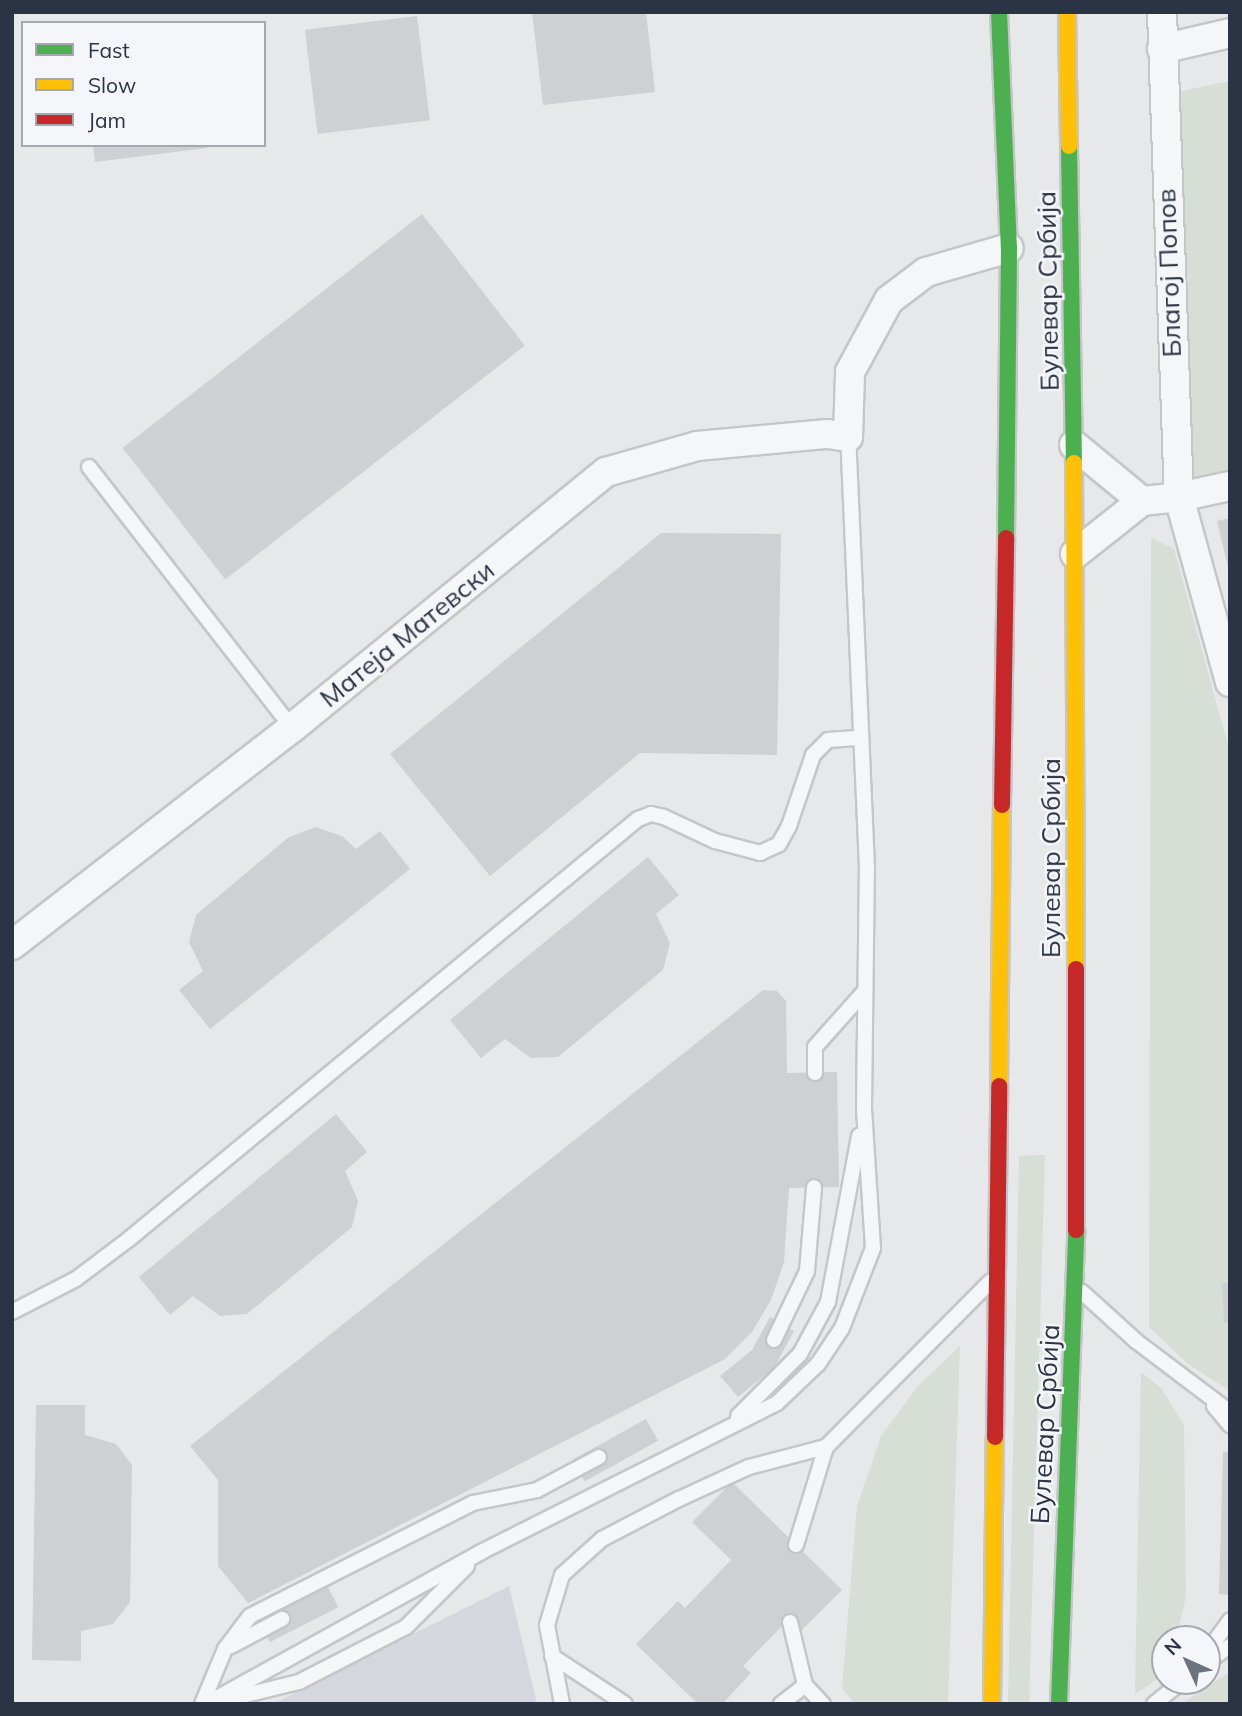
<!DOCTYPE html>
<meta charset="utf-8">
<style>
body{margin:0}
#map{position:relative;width:1242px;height:1716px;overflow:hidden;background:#e6e8ea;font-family:Mulish,sans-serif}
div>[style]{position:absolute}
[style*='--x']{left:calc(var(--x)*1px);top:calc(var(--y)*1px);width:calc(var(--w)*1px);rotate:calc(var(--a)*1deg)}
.built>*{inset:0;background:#d4d7dd}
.green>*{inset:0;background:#d6ded6}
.building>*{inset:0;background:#ced0d3;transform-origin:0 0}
.roads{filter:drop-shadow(2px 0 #c4c6c8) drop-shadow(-2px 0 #c4c6c8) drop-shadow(0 2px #c4c6c8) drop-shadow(0 -2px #c4c6c8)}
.lane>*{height:14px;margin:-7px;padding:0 7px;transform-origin:7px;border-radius:7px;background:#f5f6f7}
.street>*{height:28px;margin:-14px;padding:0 14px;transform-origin:14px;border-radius:14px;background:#f5f6f7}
.fast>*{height:16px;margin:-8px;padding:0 8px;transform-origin:8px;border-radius:8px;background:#4caf50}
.slow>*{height:16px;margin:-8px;padding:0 8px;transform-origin:8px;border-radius:8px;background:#ffc107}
.jam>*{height:16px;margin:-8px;padding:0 8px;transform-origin:8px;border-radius:8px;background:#c62828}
span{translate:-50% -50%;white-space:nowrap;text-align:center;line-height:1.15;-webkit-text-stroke:5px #f4f6f9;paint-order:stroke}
.street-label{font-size:26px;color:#2b3445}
.frame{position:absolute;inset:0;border:14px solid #2b3445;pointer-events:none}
.legend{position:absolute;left:21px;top:21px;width:245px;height:126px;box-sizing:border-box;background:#f4f6f9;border:2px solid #a4a8b1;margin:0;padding:9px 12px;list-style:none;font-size:21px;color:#2b3445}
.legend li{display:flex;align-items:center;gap:14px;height:35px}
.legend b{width:35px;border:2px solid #a4a8b1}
.north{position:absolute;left:1151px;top:1625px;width:70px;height:70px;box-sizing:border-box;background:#f4f6f9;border:2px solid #a4a8b1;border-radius:50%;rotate:315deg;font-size:19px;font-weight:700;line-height:28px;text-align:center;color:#2b3445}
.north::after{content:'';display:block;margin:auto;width:24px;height:32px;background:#6c737f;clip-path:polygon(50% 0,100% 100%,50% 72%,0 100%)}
</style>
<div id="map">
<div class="built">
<i style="clip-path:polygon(509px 1586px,537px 1704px,273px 1704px)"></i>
</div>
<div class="green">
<i style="clip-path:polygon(1230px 81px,1230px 485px,1179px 497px,1162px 95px)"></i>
<i style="clip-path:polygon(1151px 538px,1174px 549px,1230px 752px,1230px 1391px,1188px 1364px,1149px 1327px)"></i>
<i style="clip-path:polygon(1045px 1155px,1029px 1704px,1008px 1704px,1019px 1156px)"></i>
<i style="clip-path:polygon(960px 1346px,948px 1704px,855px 1704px,842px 1688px,857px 1506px,881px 1436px,918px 1386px)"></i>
<i style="clip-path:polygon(1141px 1372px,1161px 1388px,1184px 1425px,1186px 1596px,1176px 1639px,1165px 1639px,1165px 1667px,1156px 1680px,1135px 1694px)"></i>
<i style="clip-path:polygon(1230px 1673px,1230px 1704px,1181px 1704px,1225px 1675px)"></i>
</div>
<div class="building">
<i style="clip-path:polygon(532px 12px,646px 12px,655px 92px,543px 105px)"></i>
<i style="left:417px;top:16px;width:105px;height:113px;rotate:83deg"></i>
<i style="clip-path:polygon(93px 145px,206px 145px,207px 148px,95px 162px)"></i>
<i style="left:422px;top:214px;width:167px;height:380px;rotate:52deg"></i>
<i style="clip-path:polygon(1230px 518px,1230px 571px,1229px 571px,1217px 521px)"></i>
<i style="clip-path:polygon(661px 533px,781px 534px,777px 755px,640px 753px,490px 876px,390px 754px)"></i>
<i style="clip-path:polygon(316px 827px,342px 836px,356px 849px,380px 831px,410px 869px,210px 1029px,179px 990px,203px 971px,189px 942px,196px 915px,289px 837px)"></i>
<i style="clip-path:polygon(648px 857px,679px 895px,656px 914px,670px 943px,663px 970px,558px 1057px,531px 1058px,505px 1039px,481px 1058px,450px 1020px)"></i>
<i style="clip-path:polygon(763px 990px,777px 991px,786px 1001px,787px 1073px,837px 1072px,839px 1187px,789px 1188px,784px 1262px,771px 1300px,752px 1332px,725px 1359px,248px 1603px,218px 1566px,218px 1480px,190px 1446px)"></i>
<i style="clip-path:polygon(336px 1114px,367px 1152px,345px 1171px,358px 1201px,352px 1227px,247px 1314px,220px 1316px,193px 1296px,170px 1315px,139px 1277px)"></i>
<i style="clip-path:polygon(1222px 1283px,1230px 1283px,1230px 1323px,1224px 1323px)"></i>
<i style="clip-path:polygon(770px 1317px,794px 1331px,774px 1368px,738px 1397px,720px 1376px,752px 1350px)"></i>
<i style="clip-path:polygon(36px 1405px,85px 1405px,85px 1435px,116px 1444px,132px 1465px,130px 1602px,113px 1624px,81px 1631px,81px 1661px,32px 1660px)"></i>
<i style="left:646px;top:1419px;width:25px;height:84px;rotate:61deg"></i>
<i style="clip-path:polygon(1223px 1452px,1230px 1452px,1230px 1595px,1219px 1594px)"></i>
<i style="clip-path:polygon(732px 1482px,842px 1590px,800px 1632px,788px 1620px,743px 1666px,751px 1673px,722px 1704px,698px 1704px,636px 1644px,678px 1601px,685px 1608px,731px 1560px,692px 1522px)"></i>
<i style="left:327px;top:1585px;width:25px;height:77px;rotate:63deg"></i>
</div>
<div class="roads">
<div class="lane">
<i style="--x:89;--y:467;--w:331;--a:52.1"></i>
<i style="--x:815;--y:1073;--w:26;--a:-90"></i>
<i style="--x:815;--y:1047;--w:74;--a:-48.3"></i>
<i style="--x:1082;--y:1292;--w:73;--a:42.2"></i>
<i style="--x:1136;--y:1341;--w:118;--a:37.1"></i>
<i style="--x:12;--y:1312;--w:72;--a:-27.3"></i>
<i style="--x:76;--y:1279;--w:66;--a:-37"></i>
<i style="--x:129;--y:1239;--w:660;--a:-39.53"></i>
<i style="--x:638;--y:819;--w:14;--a:-21"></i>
<i style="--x:651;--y:814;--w:13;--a:13"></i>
<i style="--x:664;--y:817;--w:56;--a:25.2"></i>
<i style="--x:715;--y:841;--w:47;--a:14.9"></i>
<i style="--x:760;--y:853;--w:21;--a:-25"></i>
<i style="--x:779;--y:844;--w:21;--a:-61"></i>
<i style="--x:789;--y:826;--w:75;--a:-71.3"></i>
<i style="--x:813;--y:755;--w:21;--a:-45"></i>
<i style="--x:828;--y:740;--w:32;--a:-4"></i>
<i style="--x:774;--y:1340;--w:76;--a:-64.4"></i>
<i style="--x:807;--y:1271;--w:84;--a:-85.2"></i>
<i style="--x:1214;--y:1406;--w:25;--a:50"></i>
<i style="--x:738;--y:1416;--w:88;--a:-45"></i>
<i style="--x:800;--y:1354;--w:59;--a:-61.7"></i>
<i style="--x:828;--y:1302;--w:169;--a:-79.4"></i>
<i style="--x:796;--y:1545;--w:102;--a:-73"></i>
<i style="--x:826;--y:1447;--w:233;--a:-45.2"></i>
<i style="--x:790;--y:1622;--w:65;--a:76.6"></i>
<i style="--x:805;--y:1685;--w:26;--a:47"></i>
<i style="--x:231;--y:1646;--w:58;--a:-27.9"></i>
<i style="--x:1207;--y:1652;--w:39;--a:-54"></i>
<i style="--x:552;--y:1656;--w:87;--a:33.3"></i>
<i style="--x:1207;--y:1662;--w:28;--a:-35"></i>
<i style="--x:221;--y:1701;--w:80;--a:-13.7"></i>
<i style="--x:299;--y:1682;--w:120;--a:-27.2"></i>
<i style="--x:406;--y:1627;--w:86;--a:-45"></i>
<i style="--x:202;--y:1704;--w:60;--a:-67.3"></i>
<i style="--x:225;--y:1649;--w:41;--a:-52.9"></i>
<i style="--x:250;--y:1616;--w:250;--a:-26.9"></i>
<i style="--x:473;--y:1503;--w:65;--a:-11.5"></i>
<i style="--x:537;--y:1490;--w:70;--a:-28"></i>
<i style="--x:206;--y:1704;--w:314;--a:-28.9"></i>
<i style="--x:481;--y:1552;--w:331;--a:-26.7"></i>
<i style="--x:777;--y:1403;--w:57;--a:-43.6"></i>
<i style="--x:818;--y:1364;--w:43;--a:-56.3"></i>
<i style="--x:842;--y:1328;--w:86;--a:-68.8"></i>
<i style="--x:873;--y:1248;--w:141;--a:-93.7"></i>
<i style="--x:864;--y:1107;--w:239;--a:-89.3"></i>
<i style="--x:867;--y:868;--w:431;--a:-92.5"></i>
<i style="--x:562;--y:1704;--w:80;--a:-100.8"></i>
<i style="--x:547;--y:1625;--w:52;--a:-73.3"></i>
<i style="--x:562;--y:1575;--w:54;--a:-42"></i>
<i style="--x:602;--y:1539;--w:87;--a:-27.5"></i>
<i style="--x:679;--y:1499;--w:77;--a:-24.6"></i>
<i style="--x:749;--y:1467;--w:80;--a:-14.6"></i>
<i style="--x:781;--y:1704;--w:31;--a:-38"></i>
<i style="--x:1154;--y:1704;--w:36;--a:-39"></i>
</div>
<div class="street">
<i style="--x:1162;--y:12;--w:485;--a:88"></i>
<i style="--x:1179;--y:497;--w:52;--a:-12.2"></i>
<i style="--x:1162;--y:49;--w:70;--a:-13.2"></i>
<i style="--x:1074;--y:445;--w:88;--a:39.5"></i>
<i style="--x:1142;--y:501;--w:37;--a:-6"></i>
<i style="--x:1179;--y:497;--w:192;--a:74.6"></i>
<i style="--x:1075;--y:554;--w:85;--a:-38.3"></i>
<i style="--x:12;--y:945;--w:354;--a:-37.8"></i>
<i style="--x:292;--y:728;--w:405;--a:-39.2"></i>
<i style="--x:606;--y:472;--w:95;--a:-15.9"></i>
<i style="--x:697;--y:446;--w:131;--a:-5.3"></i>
<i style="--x:827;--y:434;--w:21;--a:8"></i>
<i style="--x:848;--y:437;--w:65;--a:-88.2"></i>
<i style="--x:850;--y:372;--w:82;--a:-61.6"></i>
<i style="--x:889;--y:300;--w:46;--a:-37.1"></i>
<i style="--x:926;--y:272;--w:86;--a:-16.1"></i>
</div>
<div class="fast">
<i style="--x:999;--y:12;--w:236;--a:87.6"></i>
<i style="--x:1009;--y:248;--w:290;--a:90.6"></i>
<i style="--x:1069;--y:146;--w:317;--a:89.1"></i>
<i style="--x:1059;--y:1704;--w:474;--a:-87.9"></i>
</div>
<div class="slow">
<i style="--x:1067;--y:12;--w:134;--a:89.1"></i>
<i style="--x:1074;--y:463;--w:506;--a:89.77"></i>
<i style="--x:999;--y:1086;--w:281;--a:-89.4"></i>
<i style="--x:992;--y:1704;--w:267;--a:-89.4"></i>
</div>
<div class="jam">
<i style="--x:1002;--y:805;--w:267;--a:-89.1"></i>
<i style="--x:1076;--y:969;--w:261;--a:90"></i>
<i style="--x:995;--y:1437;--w:351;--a:-89.3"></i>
</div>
</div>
<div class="street-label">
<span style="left:1169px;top:273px;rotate:-92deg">Благој Попов</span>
<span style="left:1048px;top:291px;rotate:-91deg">Булевар Србија</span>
<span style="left:407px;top:634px;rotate:-39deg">Матеја Матевски</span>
<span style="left:1051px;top:858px;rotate:-90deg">Булевар Србија</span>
<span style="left:1045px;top:1424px;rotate:-87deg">Булевар Србија</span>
</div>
<div class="frame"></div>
<ul class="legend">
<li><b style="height:9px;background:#4caf50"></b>Fast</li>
<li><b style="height:9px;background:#ffc107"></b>Slow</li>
<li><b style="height:9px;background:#c62828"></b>Jam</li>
</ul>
<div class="north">N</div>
</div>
